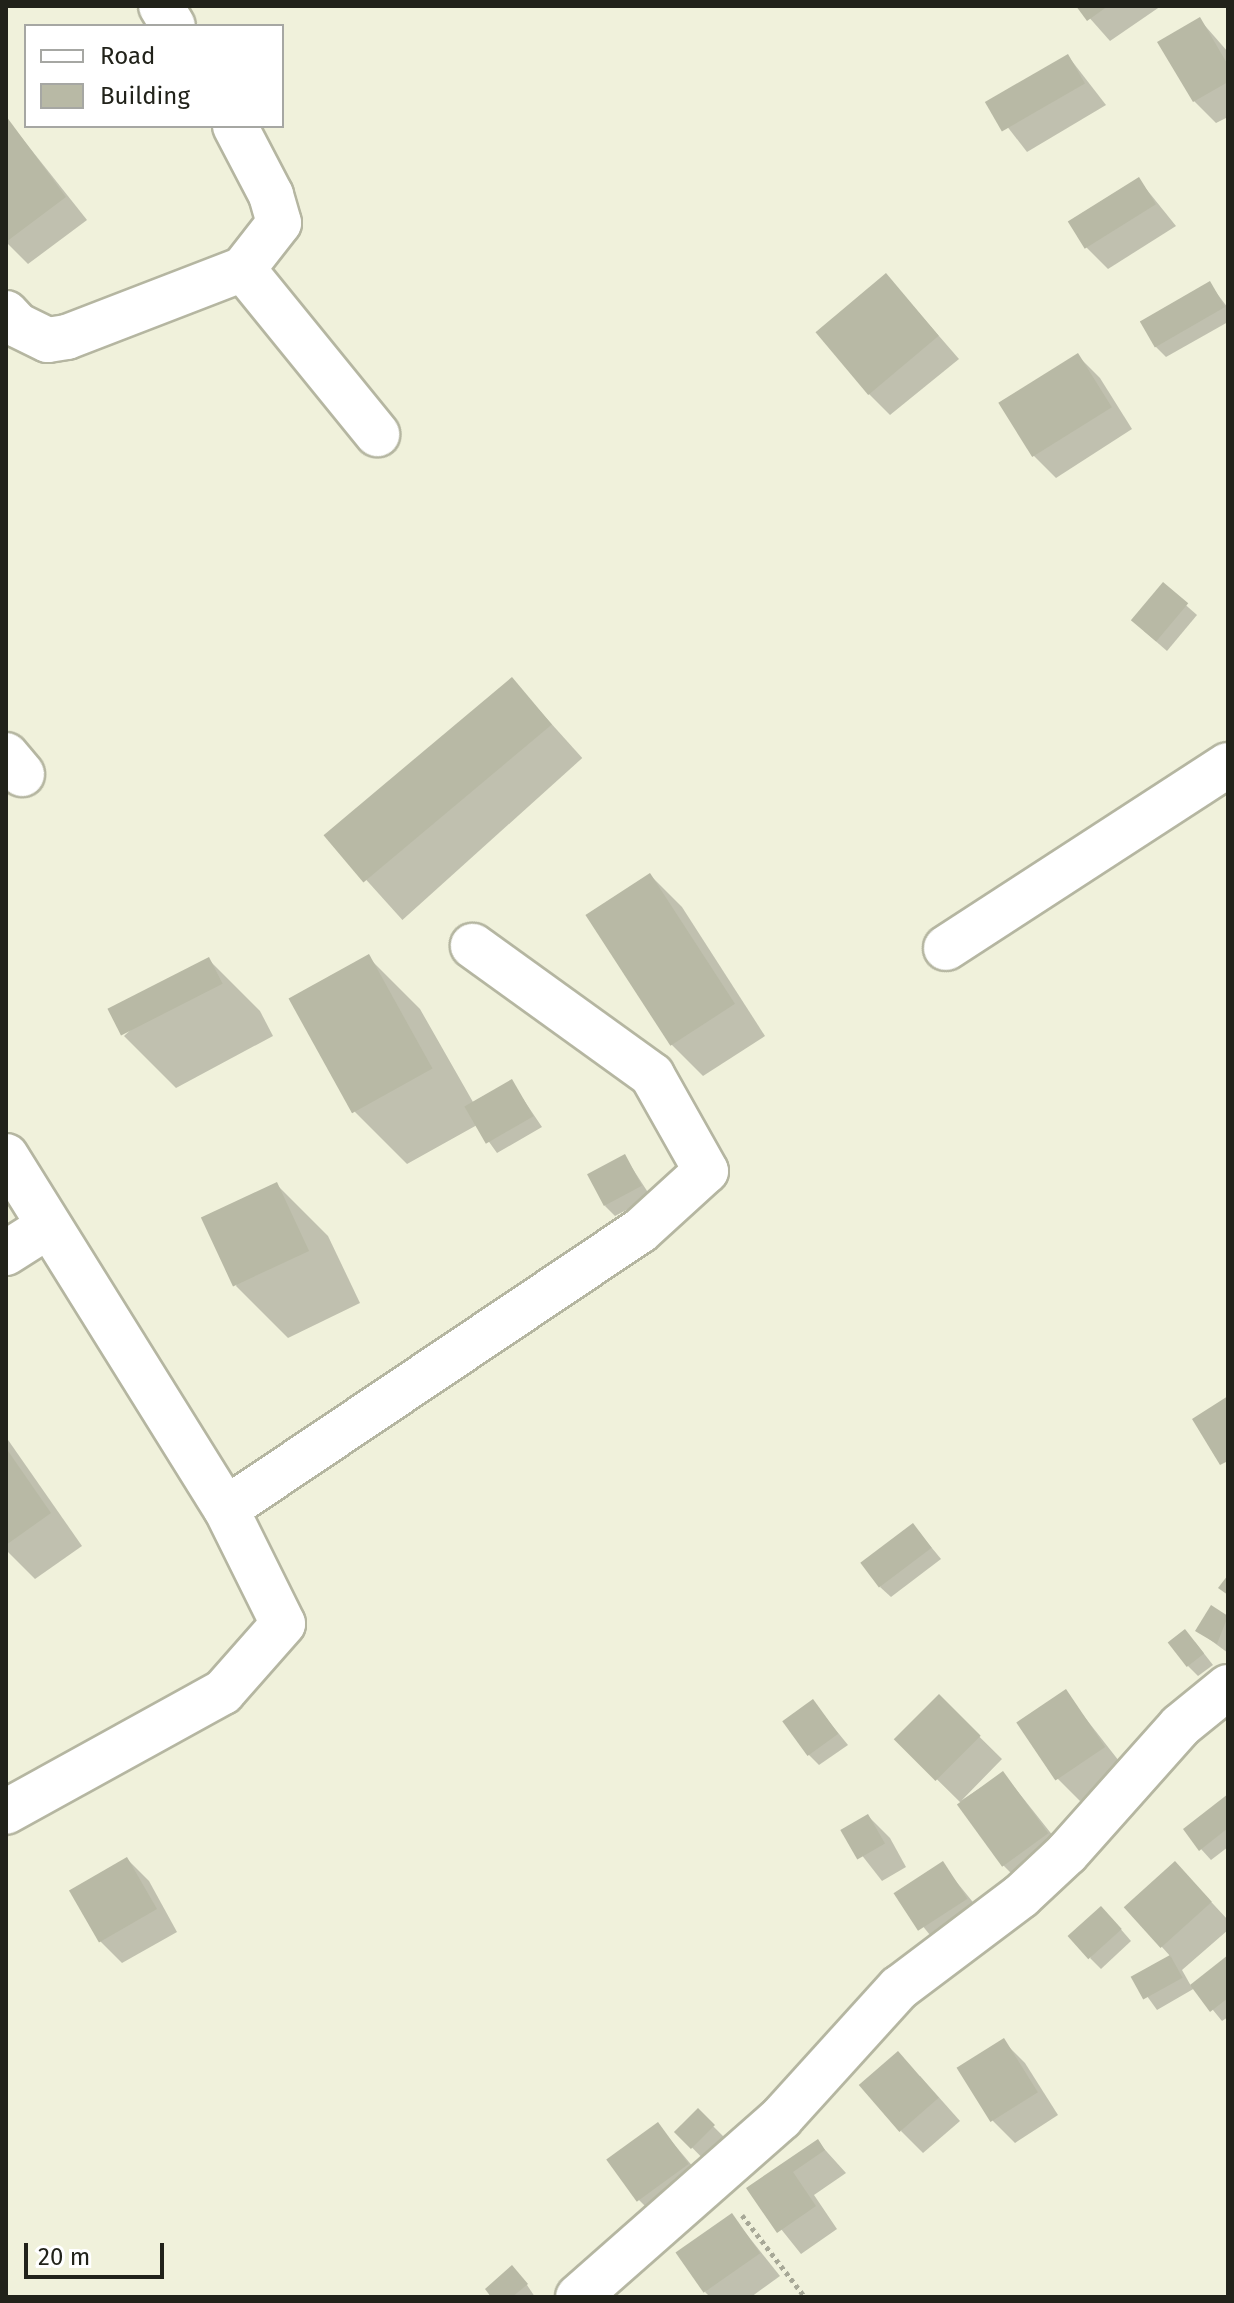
<!DOCTYPE html>
<style>
body{margin:0}
#map{position:relative;width:1234px;height:2303px;overflow:hidden;background:#f0f1db;font-family:"Fira Sans",sans-serif}
div>[style]{position:absolute}
[style*='--x']{left:calc(var(--x)*1px);top:calc(var(--y)*1px);width:calc(var(--w)*1px);rotate:calc(var(--a)*1deg)}
.shadow>*{inset:0;background:#0003;transform-origin:0 0}
.building>*{inset:0;background:#b8b9a5;transform-origin:0 0}
.path>*{height:5px;margin-top:-2.5px;transform-origin:0;background:repeating-linear-gradient(90deg,#a7a897 0 4px,transparent 0 8px)}
.roads{filter:drop-shadow(2px 0 #b5b6a1) drop-shadow(-2px 0 #b5b6a1) drop-shadow(0 2px #b5b6a1) drop-shadow(0 -2px #b5b6a1)}
.minor>*{height:44px;margin:-22px;padding:0 22px;transform-origin:22px;border-radius:22px;background:#fff}
span{translate:-50% -50%;white-space:nowrap;text-align:center;line-height:1.15;-webkit-text-stroke:8px #fff;paint-order:stroke}
.frame{position:absolute;inset:0;border:8px solid #21221a;pointer-events:none}
.legend{position:absolute;left:24px;top:24px;width:260px;height:104px;box-sizing:border-box;background:#fff;border:2px solid #a6a7a3;margin:0;padding:10px 14px;list-style:none;font-size:24px;color:#21221a}
.legend li{display:flex;align-items:center;gap:16px;height:40px}
.legend b{width:40px;border:2px solid #a6a7a3}
.scale{position:absolute;left:24px;top:2243px;width:140px;height:36px;box-sizing:border-box;border:4px solid #21221a;border-top:0;padding-left:10px;font-size:24px;line-height:28px;white-space:nowrap;color:#21221a;-webkit-text-stroke:6px #fff;paint-order:stroke}
</style>
<div id="map">
<div class="shadow">
<i style="clip-path:polygon(1079px 6px,1161px 6px,1110px 41px)"></i>
<i style="clip-path:polygon(1200px 20px,1228px 52px,1228px 117px,1216px 123px,1194px 101px)"></i>
<i style="clip-path:polygon(1068px 56px,1106px 105px,1027px 152px,989px 103px)"></i>
<i style="clip-path:polygon(6px 118px,87px 220px,28px 264px,6px 242px)"></i>
<i style="clip-path:polygon(1139px 180px,1176px 226px,1108px 269px,1086px 247px)"></i>
<i style="clip-path:polygon(886px 275px,959px 359px,890px 415px,868px 393px)"></i>
<i style="clip-path:polygon(1209px 283px,1228px 308px,1228px 322px,1166px 357px,1155px 346px)"></i>
<i style="clip-path:polygon(1078px 356px,1100px 378px,1132px 429px,1056px 478px,1034px 456px,1002px 404px)"></i>
<i style="clip-path:polygon(1163px 585px,1197px 615px,1167px 651px,1144px 631px)"></i>
<i style="left:512px;top:680px;width:105px;height:242px;rotate:48deg"></i>
<i style="clip-path:polygon(650px 875px,682px 907px,765px 1036px,703px 1076px,671px 1044px)"></i>
<i style="clip-path:polygon(368px 957px,420px 1009px,473px 1102px,511px 1081px,542px 1127px,497px 1153px,477px 1125px,407px 1164px,355px 1112px)"></i>
<i style="clip-path:polygon(208px 959px,260px 1011px,273px 1036px,176px 1088px,124px 1036px)"></i>
<i style="clip-path:polygon(625px 1157px,651px 1197px,615px 1216px,605px 1206px)"></i>
<i style="clip-path:polygon(276px 1184px,328px 1236px,360px 1303px,288px 1338px,236px 1286px)"></i>
<i style="clip-path:polygon(6px 1437px,82px 1546px,35px 1579px,6px 1550px)"></i>
<i style="clip-path:polygon(913px 1525px,941px 1559px,891px 1597px,880px 1587px)"></i>
<i style="clip-path:polygon(1211px 1608px,1228px 1618px,1228px 1653px,1197px 1630px)"></i>
<i style="clip-path:polygon(1195px 1642px,1213px 1665px,1198px 1676px,1188px 1666px)"></i>
<i style="clip-path:polygon(1065px 1692px,1126px 1770px,1080px 1801px,1058px 1779px)"></i>
<i style="clip-path:polygon(939px 1697px,1002px 1759px,962px 1800px,1003px 1773px,1069px 1856px,1025px 1887px,1003px 1865px,961px 1803px,897px 1740px)"></i>
<i style="clip-path:polygon(813px 1702px,848px 1745px,819px 1765px,809px 1755px)"></i>
<i style="clip-path:polygon(1228px 1797px,1228px 1847px,1211px 1860px,1201px 1849px)"></i>
<i style="clip-path:polygon(868px 1816px,890px 1838px,906px 1867px,882px 1881px,843px 1831px)"></i>
<i style="clip-path:polygon(127px 1859px,149px 1881px,177px 1932px,122px 1963px,100px 1941px)"></i>
<i style="clip-path:polygon(1175px 1863px,1228px 1920px,1228px 1930px,1182px 1970px,1191px 1986px,1228px 1958px,1228px 2017px,1222px 2021px,1195px 1988px,1157px 2010px,1134px 1978px,1171px 1957px,1126px 1907px)"></i>
<i style="left:942px;top:1864px;width:75px;height:54px;rotate:51deg"></i>
<i style="clip-path:polygon(1112px 1919px,1131px 1941px,1101px 1969px,1090px 1958px)"></i>
<i style="clip-path:polygon(1003px 2041px,1025px 2063px,1058px 2115px,1015px 2143px,993px 2121px,959px 2068px)"></i>
<i style="clip-path:polygon(920px 2076px,960px 2121px,923px 2153px,901px 2131px)"></i>
<i style="left:698px;top:2111px;width:37px;height:30px;rotate:45deg"></i>
<i style="clip-path:polygon(657px 2124px,710px 2187px,661px 2222px,639px 2200px)"></i>
<i style="clip-path:polygon(818px 2142px,846px 2173px,814px 2195px,837px 2229px,801px 2254px,749px 2189px)"></i>
<i style="clip-path:polygon(732px 2216px,780px 2276px,751px 2297px,710px 2297px,705px 2292px)"></i>
<i style="clip-path:polygon(523px 2279px,535px 2297px,494px 2297px)"></i>
</div>
<div class="building">
<i style="clip-path:polygon(1076px 6px,1108px 6px,1087px 21px)"></i>
<i style="clip-path:polygon(1200px 17px,1228px 65px,1228px 82px,1193px 102px,1157px 42px)"></i>
<i style="left:1068px;top:54px;width:34px;height:96px;rotate:60deg"></i>
<i style="clip-path:polygon(6px 116px,66px 197px,6px 242px)"></i>
<i style="left:1139px;top:177px;width:32px;height:84px;rotate:58deg"></i>
<i style="left:886px;top:273px;width:82px;height:92px;rotate:50deg"></i>
<i style="left:1210px;top:281px;width:30px;height:81px;rotate:60deg"></i>
<i style="left:1078px;top:353px;width:64px;height:94px;rotate:58deg"></i>
<i style="left:1163px;top:582px;width:33px;height:50px;rotate:40deg"></i>
<i style="left:512px;top:677px;width:62px;height:246px;rotate:50deg"></i>
<i style="left:650px;top:873px;width:156px;height:77px;rotate:57deg"></i>
<i style="left:369px;top:954px;width:131px;height:92px;rotate:61deg"></i>
<i style="left:209px;top:957px;width:30px;height:114px;rotate:63deg"></i>
<i style="left:512px;top:1079px;width:43px;height:55px;rotate:60deg"></i>
<i style="left:625px;top:1154px;width:36px;height:43px;rotate:62deg"></i>
<i style="left:277px;top:1182px;width:76px;height:84px;rotate:65deg"></i>
<i style="clip-path:polygon(1228px 1396px,1228px 1461px,1220px 1465px,1192px 1419px)"></i>
<i style="clip-path:polygon(6px 1448px,51px 1513px,6px 1545px)"></i>
<i style="left:913px;top:1523px;width:31px;height:66px;rotate:53deg"></i>
<i style="clip-path:polygon(1228px 1575px,1228px 1595px,1218px 1588px)"></i>
<i style="clip-path:polygon(1211px 1605px,1228px 1616px,1217px 1644px,1195px 1631px)"></i>
<i style="left:1185px;top:1629px;width:31px;height:22px;rotate:52deg"></i>
<i style="left:1066px;top:1689px;width:70px;height:60px;rotate:56deg"></i>
<i style="left:939px;top:1694px;width:59px;height:64px;rotate:45deg"></i>
<i style="left:813px;top:1699px;width:43px;height:38px;rotate:54deg"></i>
<i style="left:1003px;top:1771px;width:77px;height:57px;rotate:54deg"></i>
<i style="clip-path:polygon(1228px 1794px,1228px 1828px,1199px 1851px,1183px 1829px)"></i>
<i style="left:868px;top:1814px;width:34px;height:32px;rotate:60deg"></i>
<i style="left:127px;top:1857px;width:60px;height:67px;rotate:60deg"></i>
<i style="left:943px;top:1861px;width:45px;height:59px;rotate:57deg"></i>
<i style="left:1175px;top:1861px;width:55px;height:69px;rotate:48deg"></i>
<i style="left:1101px;top:1906px;width:31px;height:45px;rotate:48deg"></i>
<i style="left:1170px;top:1955px;width:26px;height:45px;rotate:61deg"></i>
<i style="clip-path:polygon(1228px 1955px,1228px 1998px,1210px 2012px,1190px 1985px)"></i>
<i style="left:1004px;top:2038px;width:64px;height:56px;rotate:58deg"></i>
<i style="left:898px;top:2051px;width:62px;height:52px;rotate:49deg"></i>
<i style="left:698px;top:2108px;width:24px;height:34px;rotate:45deg"></i>
<i style="left:658px;top:2122px;width:52px;height:64px;rotate:54deg"></i>
<i style="clip-path:polygon(818px 2139px,825px 2150px,793px 2172px,816px 2206px,777px 2233px,746px 2188px)"></i>
<i style="left:732px;top:2213px;width:49px;height:69px;rotate:55deg"></i>
<i style="clip-path:polygon(512px 2265px,528px 2284px,512px 2297px,491px 2297px,485px 2289px)"></i>
</div>
<div class="path">
<i style="--x:742;--y:2215;--w:103;--a:52.5"></i>
</div>
<div class="roads">
<div class="minor">
<i style="--x:161;--y:6;--w:23;--a:59"></i>
<i style="--x:235;--y:126;--w:78;--a:62.4"></i>
<i style="--x:271;--y:195;--w:29;--a:74"></i>
<i style="--x:279;--y:223;--w:58;--a:128"></i>
<i style="--x:6;--y:313;--w:16;--a:47"></i>
<i style="--x:17;--y:325;--w:34;--a:26"></i>
<i style="--x:48;--y:340;--w:19;--a:-9"></i>
<i style="--x:67;--y:337;--w:189;--a:-21.1"></i>
<i style="--x:243;--y:269;--w:213;--a:50.9"></i>
<i style="--x:6;--y:755;--w:25;--a:50"></i>
<i style="--x:946;--y:948;--w:336;--a:-33"></i>
<i style="--x:6;--y:1156;--w:416;--a:58.1"></i>
<i style="--x:226;--y:1509;--w:128;--a:63.6"></i>
<i style="--x:283;--y:1624;--w:91;--a:131.4"></i>
<i style="--x:223;--y:1692;--w:248;--a:151.1"></i>
<i style="--x:6;--y:1253;--w:49;--a:-32.4"></i>
<i style="--x:226;--y:1509;--w:499;--a:-33.9"></i>
<i style="--x:640;--y:1231;--w:89;--a:-42.3"></i>
<i style="--x:706;--y:1171;--w:110;--a:-119.4"></i>
<i style="--x:652;--y:1075;--w:221;--a:-144.2"></i>
<i style="--x:578;--y:2297;--w:271;--a:-41.4"></i>
<i style="--x:781;--y:2118;--w:176;--a:-47.8"></i>
<i style="--x:899;--y:1988;--w:153;--a:-37"></i>
<i style="--x:1021;--y:1896;--w:63;--a:-43.1"></i>
<i style="--x:1067;--y:1853;--w:170;--a:-48.3"></i>
<i style="--x:1180;--y:1726;--w:62;--a:-39.1"></i>
</div>
</div>
<div class="frame"></div>
<ul class="legend">
<li><b style="height:10px;background:#fff"></b>Road</li>
<li><b style="height:22px;background:#b8b9a5"></b>Building</li>
</ul>
<div class="scale">20 m</div>
</div>
